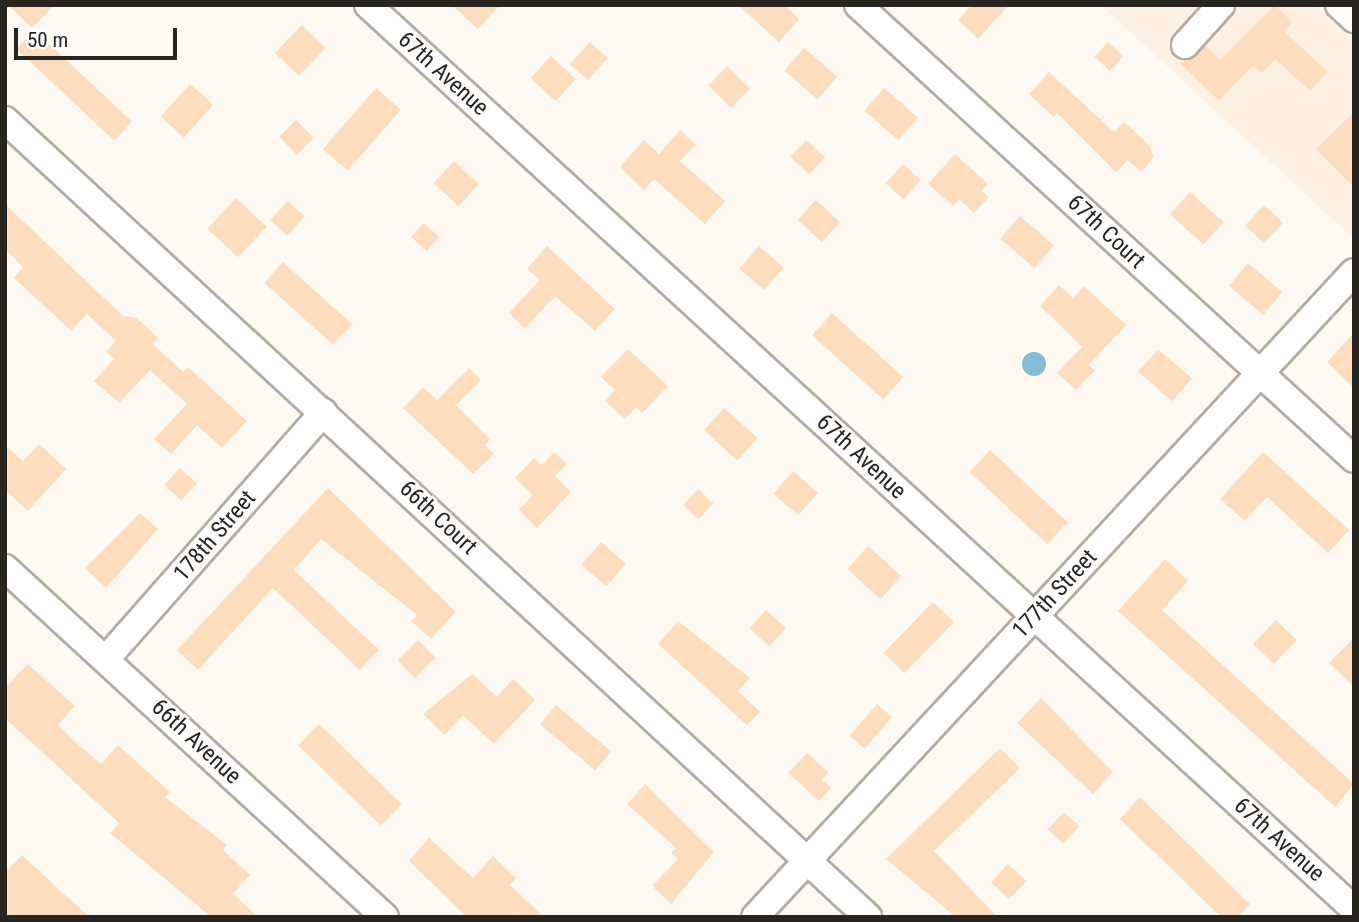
<!DOCTYPE html>
<style>
body{margin:0}
#map{position:relative;width:1359px;height:922px;overflow:hidden;background:#fff9f3;font-family:"Roboto Condensed",sans-serif}
div>[style]{position:absolute}
[style*='--x']{left:calc(var(--x)*1px);top:calc(var(--y)*1px);width:calc(var(--w)*1px);rotate:calc(var(--a)*1deg)}
.built>*{inset:0;background:#fef1e4}
.water>*{inset:0;background:#84bcd5}
.round{border-radius:50%}
.building>*{inset:0;background:#feddbe;transform-origin:0 0}
.roads{filter:drop-shadow(2px 0 #b4aba2) drop-shadow(-2px 0 #b4aba2) drop-shadow(0 2px #b4aba2) drop-shadow(0 -2px #b4aba2)}
.minor>*{height:26px;margin:-13px;padding:0 13px;transform-origin:13px;border-radius:13px;background:#fff}
span{translate:-50% -50%;white-space:nowrap;text-align:center;line-height:1.15;-webkit-text-stroke:5px #fff;paint-order:stroke}
.street-label{font-size:23px;color:#282420}
.frame{position:absolute;inset:0;border:7px solid #282420;pointer-events:none}
.scale{position:absolute;left:14px;top:28px;width:163px;height:32px;box-sizing:border-box;border:4px solid #282420;border-top:0;padding-left:9px;font-size:21px;line-height:24px;white-space:nowrap;color:#282420;-webkit-text-stroke:5px #fff;paint-order:stroke}
</style>
<div id="map">
<div class="built">
<i style="clip-path:polygon(1101px 5px,1315px 5px,1354px 41px,1354px 239px)"></i>
</div>
<div class="water">
<i class="round" style="left:1022px;top:352px;width:24px;height:24px"></i>
</div>
<div class="building">
<i style="clip-path:polygon(8px 5px,54px 5px,32px 28px)"></i>
<i style="clip-path:polygon(452px 5px,500px 5px,478px 29px)"></i>
<i style="clip-path:polygon(738px 5px,784px 5px,799px 19px,779px 42px)"></i>
<i style="clip-path:polygon(972px 5px,1009px 5px,978px 39px,958px 20px)"></i>
<i style="clip-path:polygon(1275px 5px,1292px 22px,1284px 31px,1328px 72px,1310px 91px,1275px 59px,1262px 73px,1253px 65px,1219px 101px,1180px 63px,1206px 46px,1220px 60px)"></i>
<i style="left:302px;top:25px;width:33px;height:39px;rotate:44deg"></i>
<i style="left:34px;top:30px;width:134px;height:26px;rotate:43deg"></i>
<i style="left:590px;top:42px;width:24px;height:30px;rotate:42deg"></i>
<i style="left:1108px;top:42px;width:21px;height:20px;rotate:43deg"></i>
<i style="left:804px;top:48px;width:44px;height:30px;rotate:41deg"></i>
<i style="left:551px;top:56px;width:34px;height:30px;rotate:43deg"></i>
<i style="left:727px;top:66px;width:32px;height:27px;rotate:44deg"></i>
<i style="clip-path:polygon(1049px 72px,1114px 132px,1124px 122px,1149px 145px,1154px 157px,1141px 172px,1128px 160px,1116px 172px,1057px 113px,1054px 117px,1029px 94px)"></i>
<i style="left:190px;top:84px;width:31px;height:44px;rotate:42deg"></i>
<i style="left:376px;top:88px;width:33px;height:81px;rotate:41deg"></i>
<i style="left:884px;top:88px;width:45px;height:30px;rotate:41deg"></i>
<i style="clip-path:polygon(1354px 112px,1354px 187px,1316px 149px)"></i>
<i style="left:296px;top:120px;width:25px;height:24px;rotate:45deg"></i>
<i style="clip-path:polygon(680px 130px,696px 145px,680px 161px,725px 201px,705px 224px,654px 179px,644px 190px,620px 167px,644px 140px,659px 154px)"></i>
<i style="left:806px;top:140px;width:26px;height:23px;rotate:43deg"></i>
<i style="clip-path:polygon(955px 154px,988px 184px,982px 191px,989px 197px,974px 213px,959px 199px,953px 206px,928px 184px)"></i>
<i style="left:454px;top:161px;width:34px;height:30px;rotate:43deg"></i>
<i style="left:903px;top:164px;width:24px;height:26px;rotate:42deg"></i>
<i style="left:1190px;top:192px;width:45px;height:30px;rotate:42deg"></i>
<i style="left:236px;top:198px;width:42px;height:42px;rotate:43deg"></i>
<i style="left:816px;top:200px;width:33px;height:27px;rotate:43deg"></i>
<i style="left:288px;top:201px;width:23px;height:26px;rotate:43deg"></i>
<i style="clip-path:polygon(5px 204px,123px 316px,137px 318px,158px 338px,153px 344px,183px 372px,188px 367px,247px 421px,222px 448px,197px 425px,171px 454px,154px 439px,187px 404px,150px 370px,119px 403px,94px 381px,114px 359px,106px 352px,116px 341px,87px 314px,71px 331px,14px 278px,23px 267px,5px 249px)"></i>
<i style="left:1264px;top:205px;width:26px;height:28px;rotate:43deg"></i>
<i style="left:1020px;top:216px;width:45px;height:30px;rotate:41deg"></i>
<i style="left:424px;top:223px;width:21px;height:19px;rotate:43deg"></i>
<i style="clip-path:polygon(547px 246px,615px 309px,595px 331px,555px 296px,525px 329px,509px 313px,540px 280px,527px 269px)"></i>
<i style="left:759px;top:246px;width:33px;height:30px;rotate:41deg"></i>
<i style="left:283px;top:262px;width:93px;height:28px;rotate:42deg"></i>
<i style="left:1248px;top:263px;width:45px;height:30px;rotate:40deg"></i>
<i style="clip-path:polygon(1059px 285px,1073px 298px,1084px 286px,1126px 325px,1089px 365px,1095px 370px,1076px 390px,1057px 373px,1082px 347px,1040px 306px)"></i>
<i style="left:832px;top:313px;width:96px;height:30px;rotate:42deg"></i>
<i style="clip-path:polygon(1354px 333px,1354px 388px,1327px 362px)"></i>
<i style="clip-path:polygon(628px 349px,668px 386px,642px 413px,636px 407px,625px 419px,605px 401px,615px 390px,601px 377px)"></i>
<i style="left:1158px;top:349px;width:45px;height:30px;rotate:41deg"></i>
<i style="clip-path:polygon(469px 368px,481px 380px,456px 405px,490px 439px,485px 445px,494px 454px,473px 474px,403px 408px,423px 387px,437px 400px)"></i>
<i style="left:724px;top:408px;width:45px;height:30px;rotate:42deg"></i>
<i style="clip-path:polygon(39px 444px,66px 469px,28px 511px,5px 490px,5px 445px,23px 461px)"></i>
<i style="left:990px;top:450px;width:106px;height:30px;rotate:43deg"></i>
<i style="clip-path:polygon(554px 452px,567px 464px,555px 476px,571px 492px,537px 528px,519px 510px,533px 495px,515px 478px,534px 458px,542px 465px)"></i>
<i style="clip-path:polygon(1263px 452px,1349px 530px,1328px 553px,1267px 497px,1245px 521px,1220px 499px)"></i>
<i style="left:180px;top:468px;width:23px;height:23px;rotate:43deg"></i>
<i style="left:793px;top:471px;width:33px;height:30px;rotate:41deg"></i>
<i style="clip-path:polygon(328px 488px,456px 612px,431px 639px,411px 621px,417px 615px,321px 539px,294px 570px,379px 650px,360px 670px,273px 588px,198px 670px,177px 650px)"></i>
<i style="left:698px;top:489px;width:21px;height:22px;rotate:43deg"></i>
<i style="clip-path:polygon(140px 513px,158px 529px,106px 588px,85px 568px)"></i>
<i style="left:601px;top:542px;width:33px;height:30px;rotate:41deg"></i>
<i style="left:868px;top:546px;width:45px;height:31px;rotate:42deg"></i>
<i style="clip-path:polygon(1165px 559px,1188px 581px,1162px 610px,1354px 784px,1335px 807px,1118px 611px)"></i>
<i style="left:933px;top:602px;width:29px;height:71px;rotate:44deg"></i>
<i style="left:766px;top:610px;width:27px;height:25px;rotate:42deg"></i>
<i style="left:1276px;top:620px;width:29px;height:33px;rotate:44deg"></i>
<i style="clip-path:polygon(678px 621px,750px 678px,738px 691px,760px 712px,747px 725px,658px 644px)"></i>
<i style="clip-path:polygon(1354px 638px,1354px 687px,1329px 663px)"></i>
<i style="left:418px;top:640px;width:25px;height:29px;rotate:45deg"></i>
<i style="clip-path:polygon(28px 664px,75px 706px,58px 725px,82px 748px,101px 764px,118px 745px,170px 792px,165px 797px,227px 845px,223px 850px,250px 875px,233px 894px,258px 917px,211px 917px,110px 833px,119px 823px,5px 718px,5px 688px)"></i>
<i style="clip-path:polygon(472px 674px,497px 697px,513px 679px,535px 700px,494px 744px,463px 715px,445px 735px,423px 714px)"></i>
<i style="clip-path:polygon(1041px 698px,1113px 772px,1093px 794px,1017px 723px)"></i>
<i style="left:877px;top:704px;width:20px;height:42px;rotate:41deg"></i>
<i style="left:556px;top:705px;width:72px;height:25px;rotate:40deg"></i>
<i style="left:319px;top:724px;width:115px;height:30px;rotate:44deg"></i>
<i style="clip-path:polygon(1000px 748px,1020px 768px,934px 851px,998px 917px,956px 917px,886px 859px)"></i>
<i style="clip-path:polygon(807px 753px,828px 772px,822px 780px,831px 788px,819px 801px,788px 773px)"></i>
<i style="clip-path:polygon(645px 784px,714px 852px,671px 904px,652px 886px,678px 859px,671px 853px,676px 848px,627px 804px)"></i>
<i style="clip-path:polygon(1140px 797px,1250px 904px,1238px 917px,1221px 917px,1120px 819px)"></i>
<i style="left:1064px;top:812px;width:21px;height:24px;rotate:43deg"></i>
<i style="clip-path:polygon(429px 838px,473px 878px,493px 856px,516px 878px,510px 885px,544px 917px,467px 917px,409px 861px)"></i>
<i style="clip-path:polygon(22px 855px,66px 896px,90px 917px,5px 917px,5px 873px)"></i>
<i style="left:1008px;top:864px;width:25px;height:25px;rotate:43deg"></i>
</div>
<div class="roads">
<div class="minor">
<i style="--x:368;--y:5;--w:1338;--a:42.52"></i>
<i style="--x:858;--y:5;--w:672;--a:42.47"></i>
<i style="--x:1339;--y:5;--w:21;--a:43"></i>
<i style="--x:1185;--y:45;--w:54;--a:-48"></i>
<i style="--x:5;--y:120;--w:1175;--a:42.72"></i>
<i style="--x:5;--y:568;--w:516;--a:42.57"></i>
<i style="--x:106;--y:659;--w:329;--a:-48.6"></i>
<i style="--x:755;--y:917;--w:880;--a:-47.12"></i>
</div>
</div>
<div class="street-label">
<span style="left:443px;top:74px;rotate:42deg">67th Avenue</span>
<span style="left:1106px;top:232px;rotate:43deg">67th Court</span>
<span style="left:861px;top:457px;rotate:43deg">67th Avenue</span>
<span style="left:438px;top:518px;rotate:43deg">66th Court</span>
<span style="left:215px;top:536px;rotate:-49deg">178th Street</span>
<span style="left:1055px;top:594px;rotate:-47deg">177th Street</span>
<span style="left:196px;top:742px;rotate:43deg">66th Avenue</span>
<span style="left:1279px;top:840px;rotate:42deg">67th Avenue</span>
</div>
<div class="frame"></div>
<div class="scale">50 m</div>
</div>
